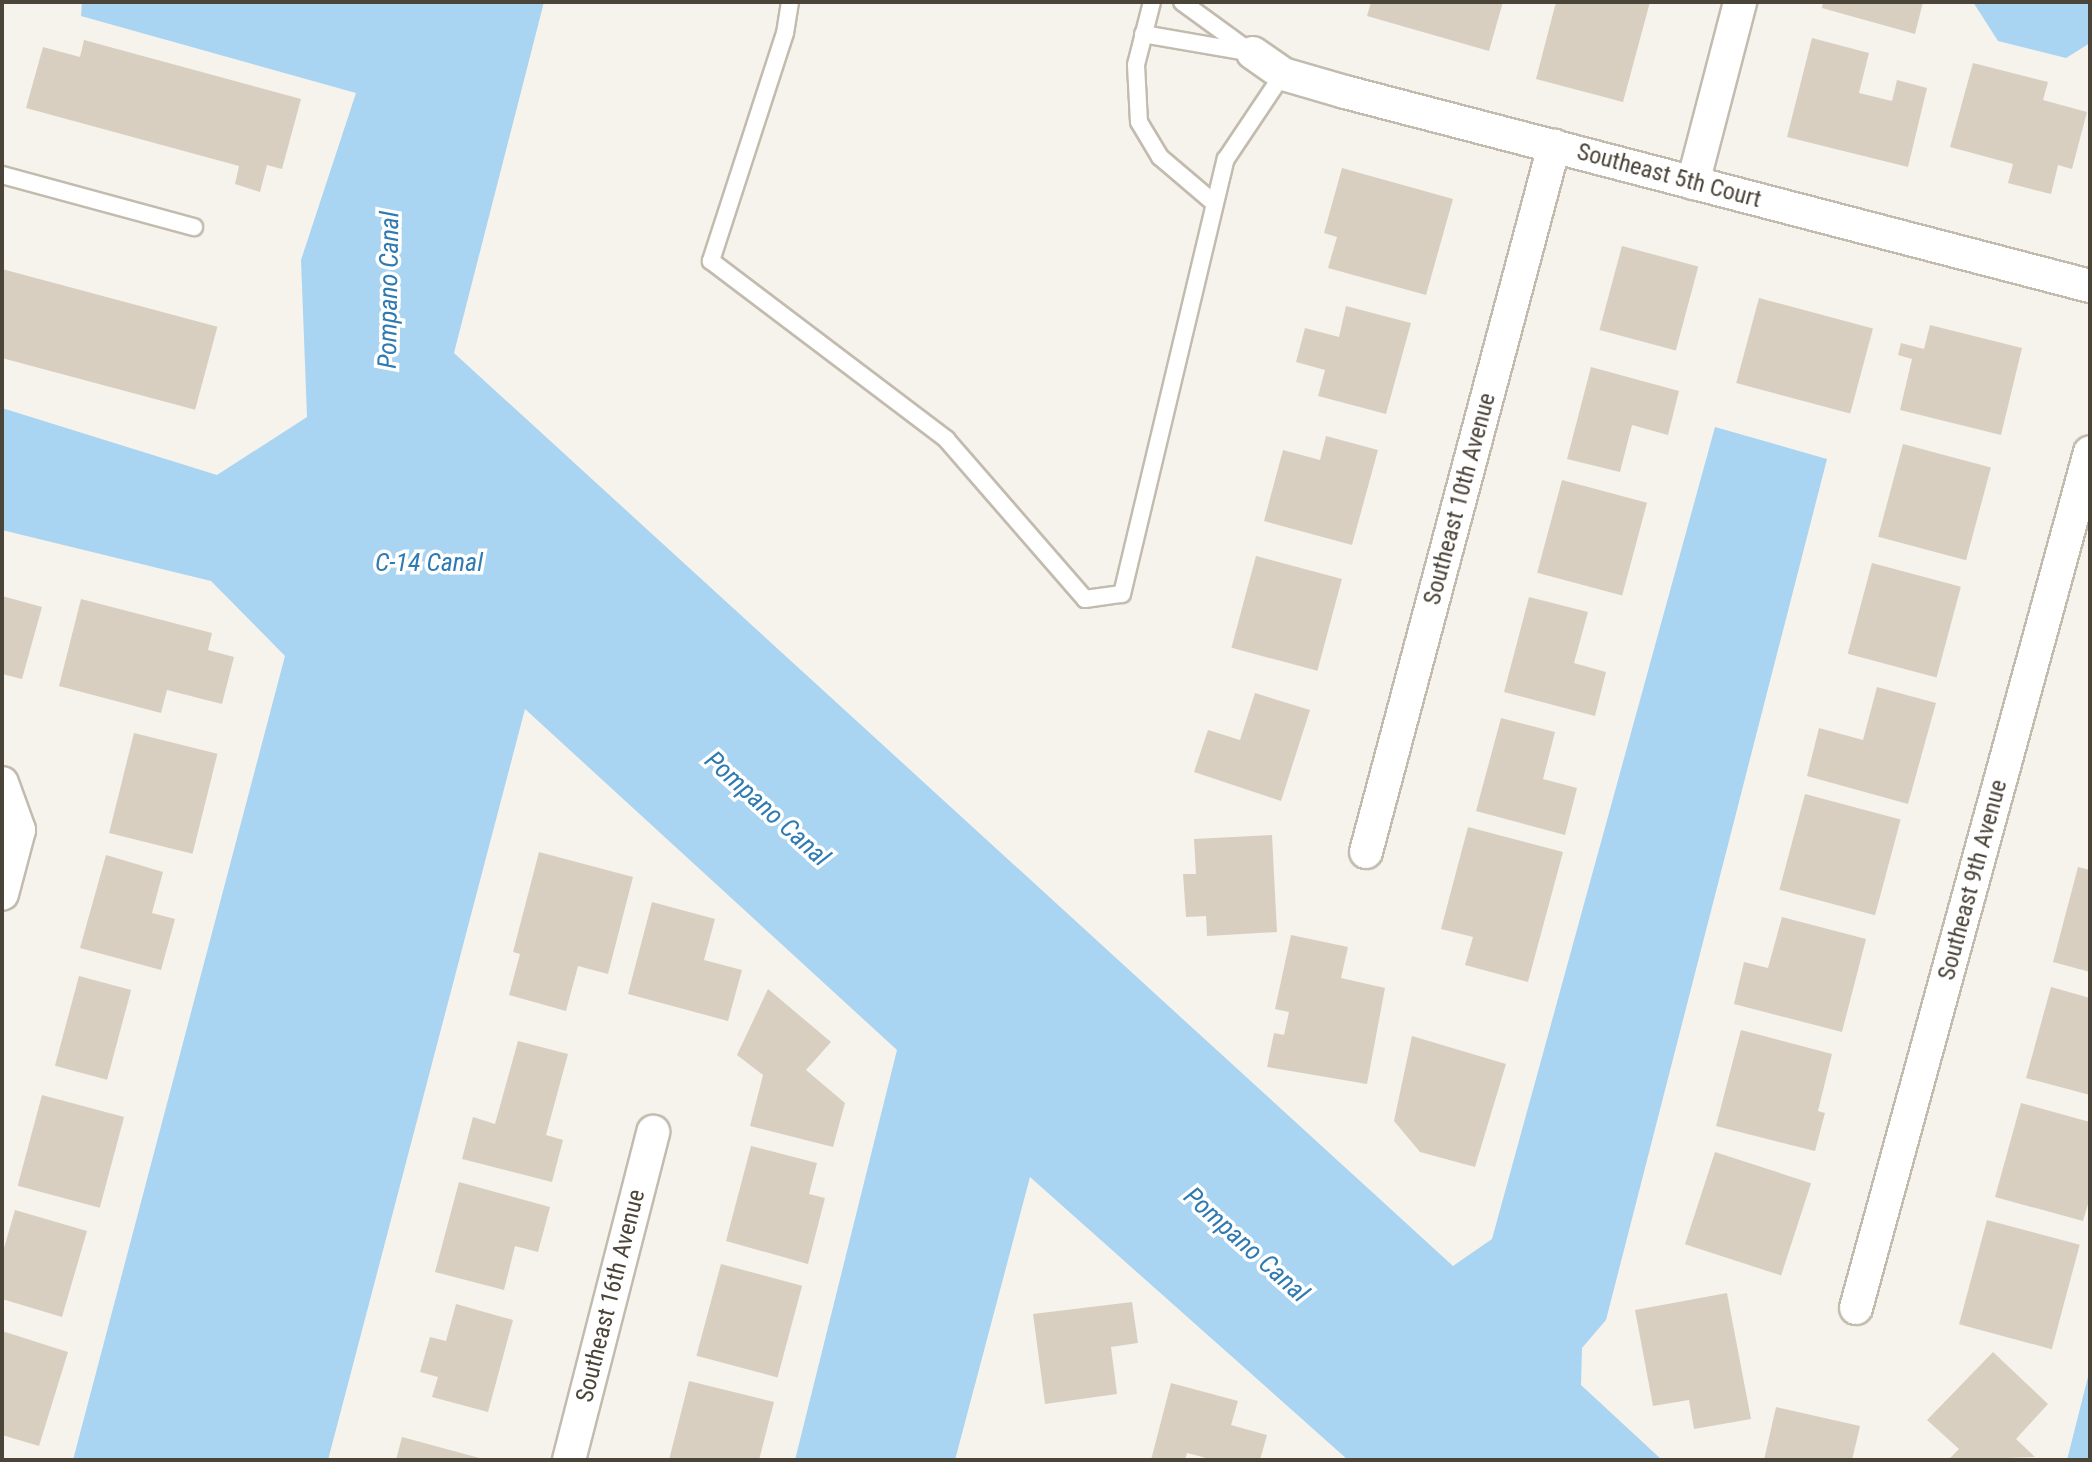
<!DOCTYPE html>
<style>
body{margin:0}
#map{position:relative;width:2092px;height:1462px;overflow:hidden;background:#f6f3ec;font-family:"Roboto Condensed",sans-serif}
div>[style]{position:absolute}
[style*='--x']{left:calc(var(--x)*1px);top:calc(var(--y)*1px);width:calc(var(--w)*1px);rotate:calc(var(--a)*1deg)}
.water>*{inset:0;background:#a9d4f2}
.building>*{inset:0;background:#d8cfc1;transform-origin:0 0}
.roads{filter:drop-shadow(2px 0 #c2bbae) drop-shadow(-2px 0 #c2bbae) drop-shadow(0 2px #c2bbae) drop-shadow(0 -2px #c2bbae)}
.lane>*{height:16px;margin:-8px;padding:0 8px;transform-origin:8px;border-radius:8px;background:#fff}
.street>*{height:32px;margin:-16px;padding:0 16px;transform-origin:16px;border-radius:16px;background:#fff}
span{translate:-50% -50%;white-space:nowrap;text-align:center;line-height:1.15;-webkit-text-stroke:7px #fff;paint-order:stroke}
.street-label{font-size:24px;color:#4b4439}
.water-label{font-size:26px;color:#2e7ab2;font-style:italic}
.frame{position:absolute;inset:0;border:4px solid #4b4439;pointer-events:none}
</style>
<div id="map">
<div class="water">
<i style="clip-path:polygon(82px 2px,544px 2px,454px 353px,1453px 1266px,1492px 1239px,1715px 427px,1827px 459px,1606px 1320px,1582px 1348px,1581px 1385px,1662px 1460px,1348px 1460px,1030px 1177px,955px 1460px,795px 1460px,897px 1050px,525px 709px,328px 1460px,73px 1460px,285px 656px,211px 581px,2px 530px,2px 408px,217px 475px,307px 417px,301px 260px,356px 93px,81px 16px)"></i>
<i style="clip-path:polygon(1973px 2px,2090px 2px,2090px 43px,2066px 58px,1998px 41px)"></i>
<i style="clip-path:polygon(2090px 1369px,2090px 1460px,2067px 1460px)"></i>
</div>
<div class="building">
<i style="clip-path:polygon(1371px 2px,1503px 2px,1489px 51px,1367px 16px)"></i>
<i style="clip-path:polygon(1556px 2px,1650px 2px,1623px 102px,1536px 79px)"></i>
<i style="clip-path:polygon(1823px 2px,1923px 2px,1915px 34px,1822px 8px)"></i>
<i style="clip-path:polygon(1812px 38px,1869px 53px,1859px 93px,1892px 101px,1897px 80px,1927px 88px,1908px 167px,1787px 137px)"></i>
<i style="clip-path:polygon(84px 40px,301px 99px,282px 169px,267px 165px,260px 192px,235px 184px,239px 166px,26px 108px,43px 47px,80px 57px)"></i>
<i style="clip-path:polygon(1973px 63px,2048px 82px,2043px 100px,2087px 112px,2072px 169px,2058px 165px,2051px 194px,2008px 183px,2013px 164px,1950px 147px)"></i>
<i style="clip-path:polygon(1342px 168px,1453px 199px,1426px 295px,1328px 268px,1337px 237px,1324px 233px)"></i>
<i style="left:1622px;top:246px;width:79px;height:87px;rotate:15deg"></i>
<i style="left:2px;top:269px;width:223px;height:86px;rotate:15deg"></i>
<i style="left:1759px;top:298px;width:118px;height:88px;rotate:15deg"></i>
<i style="clip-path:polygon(1346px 306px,1411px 323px,1386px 414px,1318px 396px,1325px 370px,1296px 362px,1305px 328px,1339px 337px)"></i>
<i style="clip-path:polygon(1930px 325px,2022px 348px,2001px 435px,1900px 410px,1912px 359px,1898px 355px,1901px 343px,1924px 349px)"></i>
<i style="clip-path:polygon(1591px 367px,1679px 391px,1668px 435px,1632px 425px,1620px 472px,1567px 459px)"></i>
<i style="clip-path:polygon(1326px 436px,1378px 450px,1352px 545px,1264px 521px,1283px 450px,1320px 460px)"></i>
<i style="left:1903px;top:444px;width:91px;height:96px;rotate:15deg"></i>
<i style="left:1562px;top:480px;width:88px;height:96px;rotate:15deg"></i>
<i style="left:1256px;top:556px;width:89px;height:95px;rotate:15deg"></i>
<i style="left:1872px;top:563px;width:92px;height:94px;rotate:15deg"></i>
<i style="clip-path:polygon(2px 596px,42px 607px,22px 679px,2px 674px)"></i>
<i style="clip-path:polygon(1529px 597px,1588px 612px,1574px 663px,1606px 672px,1595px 716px,1504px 692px)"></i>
<i style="clip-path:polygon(81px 599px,212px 633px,208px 650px,234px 657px,222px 704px,167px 690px,161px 713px,59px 686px)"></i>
<i style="clip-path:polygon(1877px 687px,1936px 703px,1908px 804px,1807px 776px,1819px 728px,1863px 740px)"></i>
<i style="clip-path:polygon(1255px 693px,1310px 710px,1281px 801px,1194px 772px,1208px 730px,1240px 740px)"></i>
<i style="clip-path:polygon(1501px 718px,1555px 732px,1543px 779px,1577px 788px,1565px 835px,1476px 811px)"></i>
<i style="left:134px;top:733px;width:86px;height:103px;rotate:14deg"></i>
<i style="left:1805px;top:794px;width:99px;height:99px;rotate:15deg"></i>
<i style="clip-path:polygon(1468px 827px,1563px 852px,1528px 982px,1465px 965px,1473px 937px,1441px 929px)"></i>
<i style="clip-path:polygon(1272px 835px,1277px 932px,1207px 936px,1206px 916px,1186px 917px,1183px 874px,1196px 874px,1194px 839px)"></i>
<i style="clip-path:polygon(539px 852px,633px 877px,608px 974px,578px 966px,566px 1011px,509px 995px,520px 954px,513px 952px)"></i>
<i style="clip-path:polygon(106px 855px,163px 872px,152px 913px,175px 919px,161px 970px,80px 948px)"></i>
<i style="clip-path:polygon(2078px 867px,2090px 870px,2090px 972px,2053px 962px)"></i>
<i style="clip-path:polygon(652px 902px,715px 919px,704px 960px,742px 970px,728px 1021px,628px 994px)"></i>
<i style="clip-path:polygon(1782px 917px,1866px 939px,1842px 1032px,1734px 1004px,1744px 962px,1768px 968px)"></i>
<i style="clip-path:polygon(1291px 935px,1348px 947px,1341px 978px,1385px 988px,1367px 1084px,1267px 1067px,1274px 1033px,1284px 1035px,1289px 1012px,1275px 1009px)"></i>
<i style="left:79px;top:976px;width:54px;height:93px;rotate:15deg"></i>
<i style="clip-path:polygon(2051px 987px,2090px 998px,2090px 1095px,2026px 1078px)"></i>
<i style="clip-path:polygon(768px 989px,831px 1042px,806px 1070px,845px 1103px,833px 1147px,750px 1126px,763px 1075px,737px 1055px)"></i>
<i style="clip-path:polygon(1741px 1030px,1832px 1054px,1818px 1111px,1825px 1113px,1815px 1151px,1716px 1126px)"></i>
<i style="clip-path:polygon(1412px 1036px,1506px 1064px,1475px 1167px,1420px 1152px,1394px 1121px)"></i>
<i style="clip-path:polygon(518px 1041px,568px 1054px,546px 1135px,563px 1140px,552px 1182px,462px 1159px,473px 1117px,495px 1124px)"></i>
<i style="left:42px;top:1095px;width:85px;height:94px;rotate:15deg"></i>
<i style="clip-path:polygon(2021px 1103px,2090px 1122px,2090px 1197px,2083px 1221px,1995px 1197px)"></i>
<i style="clip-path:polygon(751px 1146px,817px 1163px,809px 1194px,825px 1198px,808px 1264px,726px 1241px)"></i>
<i style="left:1715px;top:1152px;width:101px;height:97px;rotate:18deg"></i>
<i style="clip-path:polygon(459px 1182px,550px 1207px,538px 1252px,515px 1246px,504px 1290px,435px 1272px)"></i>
<i style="clip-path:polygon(15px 1210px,87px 1231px,62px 1317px,2px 1299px,2px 1255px)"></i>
<i style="left:1987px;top:1220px;width:96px;height:108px;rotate:15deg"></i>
<i style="left:721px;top:1264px;width:84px;height:95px;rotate:15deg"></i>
<i style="clip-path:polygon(1727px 1293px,1751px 1419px,1694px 1429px,1689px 1400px,1653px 1406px,1635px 1310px)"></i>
<i style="clip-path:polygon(1132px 1302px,1138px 1343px,1111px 1347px,1117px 1394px,1045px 1404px,1033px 1314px)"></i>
<i style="clip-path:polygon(456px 1304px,513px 1320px,488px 1412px,432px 1397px,438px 1377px,420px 1372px,430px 1337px,446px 1341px)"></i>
<i style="clip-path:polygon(2px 1331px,68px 1352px,39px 1446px,2px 1435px)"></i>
<i style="clip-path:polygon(1993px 1352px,2048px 1404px,2016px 1439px,2035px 1457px,1948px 1460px,1959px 1449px,1927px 1420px)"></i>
<i style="clip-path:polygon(689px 1381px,774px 1402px,759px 1460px,669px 1460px)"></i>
<i style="clip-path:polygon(1171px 1383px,1238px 1401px,1231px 1425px,1267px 1435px,1260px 1460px,1214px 1460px,1187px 1453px,1185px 1460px,1151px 1460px)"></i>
<i style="clip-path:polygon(1776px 1407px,1860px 1426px,1852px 1460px,1764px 1460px)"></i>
<i style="clip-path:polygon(402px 1437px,483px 1459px,483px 1460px,396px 1460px)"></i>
</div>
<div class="roads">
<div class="lane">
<i style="--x:790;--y:2;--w:31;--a:99"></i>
<i style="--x:785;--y:33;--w:240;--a:108"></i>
<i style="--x:711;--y:261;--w:295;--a:37.1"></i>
<i style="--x:946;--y:439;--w:212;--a:49"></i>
<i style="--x:1085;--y:599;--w:37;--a:-8"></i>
<i style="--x:1122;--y:594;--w:447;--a:-76.6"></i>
<i style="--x:1226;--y:159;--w:102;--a:-56.2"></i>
<i style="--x:1152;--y:2;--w:65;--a:104.3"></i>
<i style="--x:1136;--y:65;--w:57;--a:87"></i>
<i style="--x:1139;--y:122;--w:41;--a:59"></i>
<i style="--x:1160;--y:157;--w:70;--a:40.3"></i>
<i style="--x:1182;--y:2;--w:82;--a:36"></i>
<i style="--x:1143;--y:34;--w:112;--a:9.8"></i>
<i style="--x:2;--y:175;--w:199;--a:15.2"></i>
</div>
<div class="street">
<i style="--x:1253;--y:53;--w:37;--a:35"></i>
<i style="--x:1283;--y:74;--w:65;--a:16.2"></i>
<i style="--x:1345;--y:92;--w:770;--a:14.6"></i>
<i style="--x:1693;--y:183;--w:187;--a:-75.4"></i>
<i style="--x:2;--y:783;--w:50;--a:70.1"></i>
<i style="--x:19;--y:830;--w:66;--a:104.9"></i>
<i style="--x:1366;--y:852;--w:731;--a:-75.09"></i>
<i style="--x:1856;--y:1308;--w:887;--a:-74.71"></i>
<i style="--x:569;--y:1460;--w:339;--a:-75.6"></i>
</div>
</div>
<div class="street-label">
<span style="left:1669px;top:176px;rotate:15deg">Southeast 5th Court</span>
<span style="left:1460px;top:499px;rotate:-75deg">Southeast 10th Avenue</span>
<span style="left:1973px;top:880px;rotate:-75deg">Southeast 9th Avenue</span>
<span style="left:611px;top:1296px;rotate:-76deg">Southeast 16th Avenue</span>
</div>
<div class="water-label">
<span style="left:389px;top:290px;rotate:-89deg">Pompano Canal</span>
<span style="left:429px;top:563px">C-14 Canal</span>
<span style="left:767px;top:809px;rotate:42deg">Pompano Canal</span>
<span style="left:1246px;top:1245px;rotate:42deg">Pompano Canal</span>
</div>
<div class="frame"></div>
</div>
